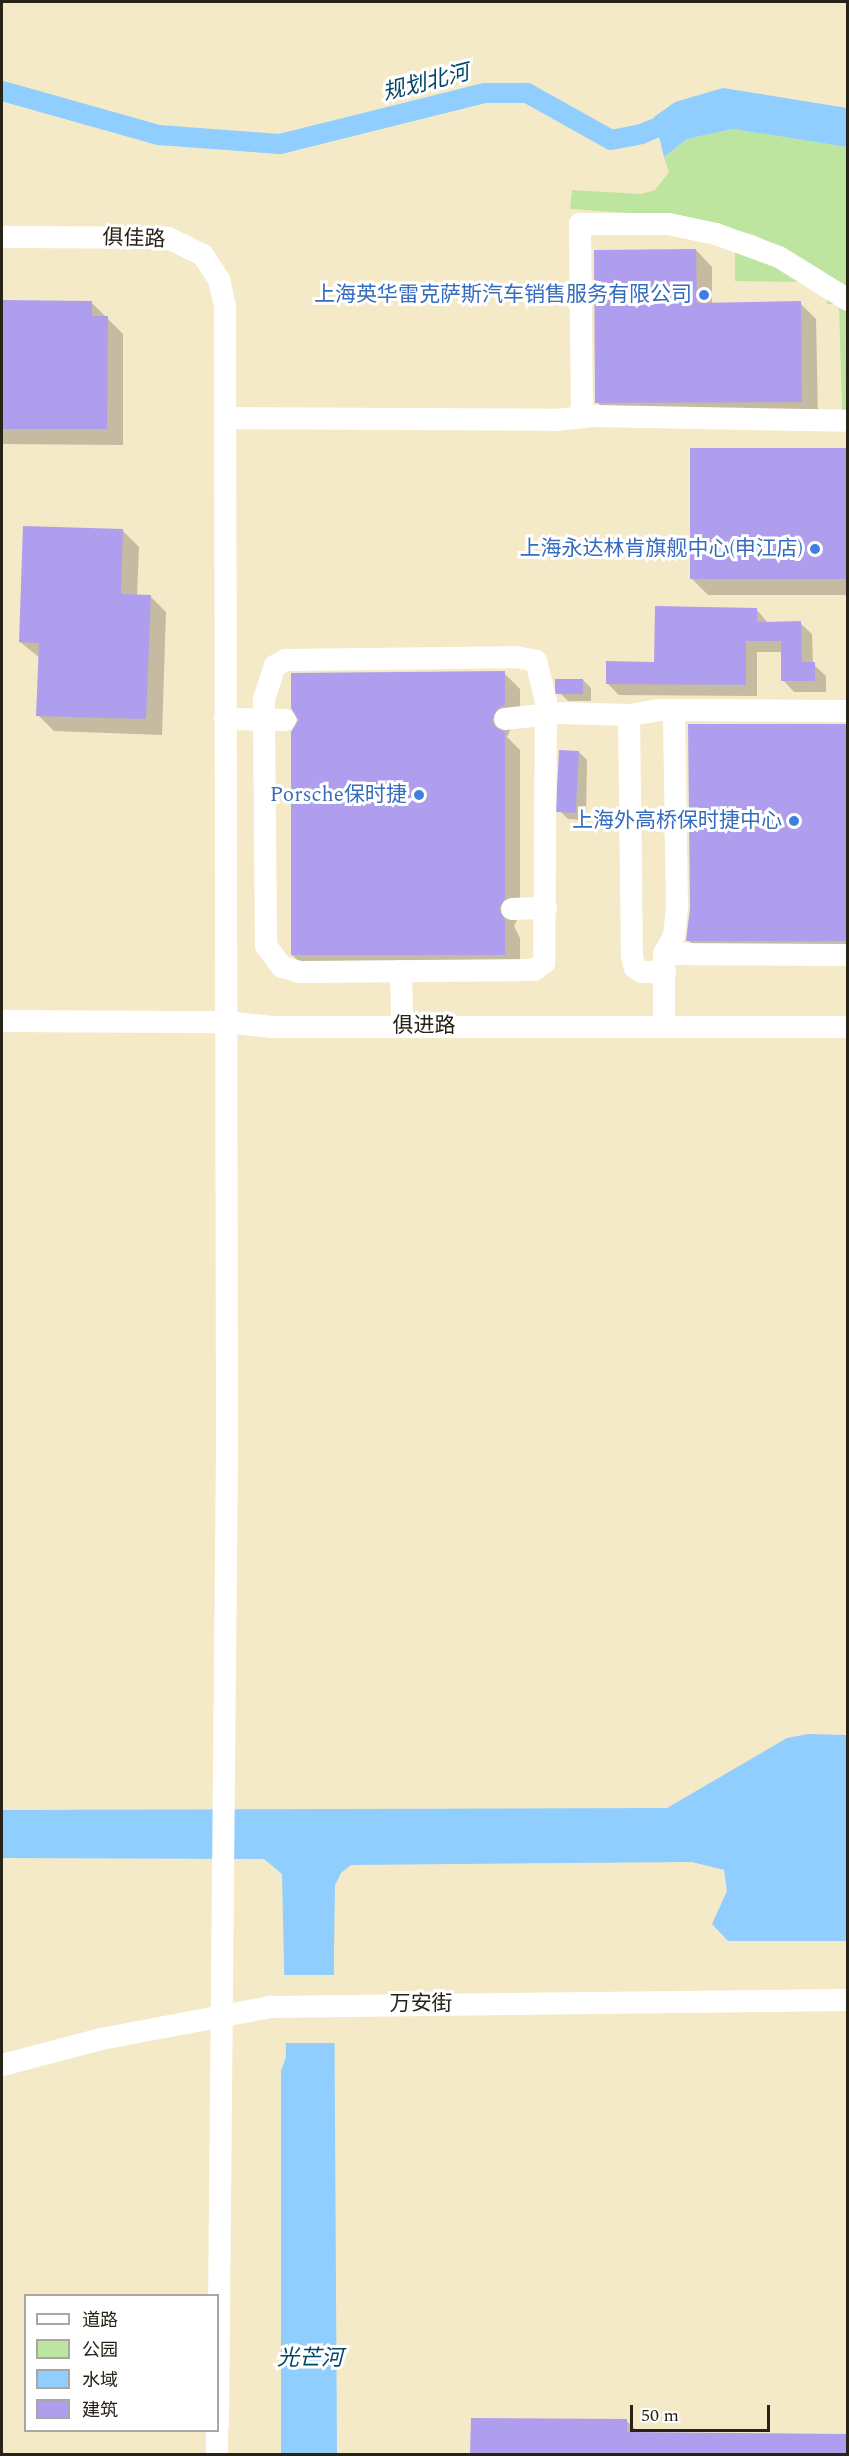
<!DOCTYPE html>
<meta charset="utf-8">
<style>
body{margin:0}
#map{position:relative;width:849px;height:2456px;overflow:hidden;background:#f5eac8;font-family:Spectral,"Noto Sans SC",serif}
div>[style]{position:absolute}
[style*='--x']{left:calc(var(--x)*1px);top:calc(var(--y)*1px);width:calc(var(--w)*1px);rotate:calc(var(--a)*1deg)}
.green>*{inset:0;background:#bee59f}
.water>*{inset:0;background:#8fcefe}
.pier>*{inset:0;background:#f5eac8;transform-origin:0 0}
.shadow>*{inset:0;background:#0003}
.canal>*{height:20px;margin:-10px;padding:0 10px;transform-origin:10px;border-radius:10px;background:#8fcefe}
.building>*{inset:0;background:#af9eee;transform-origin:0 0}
.minor>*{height:22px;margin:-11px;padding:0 11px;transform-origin:11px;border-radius:11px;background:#fff}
.dots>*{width:16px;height:16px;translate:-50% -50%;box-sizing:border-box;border:3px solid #fff;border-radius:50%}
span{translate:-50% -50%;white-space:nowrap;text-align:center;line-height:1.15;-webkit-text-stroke:6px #fff;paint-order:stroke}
.street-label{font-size:21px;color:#282317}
.shop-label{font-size:21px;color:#366cbe}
.right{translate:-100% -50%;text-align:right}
.water-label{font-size:22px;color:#02466b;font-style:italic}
.frame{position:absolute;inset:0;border:3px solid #282317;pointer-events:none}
.legend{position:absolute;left:24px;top:2294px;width:195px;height:138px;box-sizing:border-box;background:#fff;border:2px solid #a9a7a2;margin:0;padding:8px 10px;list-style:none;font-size:18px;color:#282317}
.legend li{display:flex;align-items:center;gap:12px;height:30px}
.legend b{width:30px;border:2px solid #a9a7a2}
.scale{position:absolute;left:630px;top:2405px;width:140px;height:27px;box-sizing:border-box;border:3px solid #282317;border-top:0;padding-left:8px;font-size:18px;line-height:21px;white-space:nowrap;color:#282317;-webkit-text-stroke:4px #fff;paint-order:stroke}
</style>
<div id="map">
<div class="green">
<i style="clip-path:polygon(733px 129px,847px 147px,847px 292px,819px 269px,755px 235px,687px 217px,570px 209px,572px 190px,641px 194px,655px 190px,669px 172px,664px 157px,687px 139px)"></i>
<i style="clip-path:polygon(735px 247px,801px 273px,847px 305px,847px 411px,842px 411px,839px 304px,827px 304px,827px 295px,806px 282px,735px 281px)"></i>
</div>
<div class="water">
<i style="clip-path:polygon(723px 88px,847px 108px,847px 147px,733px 129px,687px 139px,664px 157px,654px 117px,675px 102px)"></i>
<i style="clip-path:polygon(808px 1734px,847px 1735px,847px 1941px,728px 1941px,712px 1924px,727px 1891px,724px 1870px,692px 1862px,351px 1865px,341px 1873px,335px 1885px,334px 1954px,337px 2454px,281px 2454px,281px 2071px,286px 2057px,282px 1874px,264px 1859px,2px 1858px,2px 1810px,667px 1808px,787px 1738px)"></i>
</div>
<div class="pier">
<i style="left:337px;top:1975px;width:68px;height:58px;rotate:90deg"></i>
</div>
<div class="shadow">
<i style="clip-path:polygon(696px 250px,712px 267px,712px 304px,800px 303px,816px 319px,818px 418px,613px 418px,597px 402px)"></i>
<i style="clip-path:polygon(2px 302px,91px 302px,123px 334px,123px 445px,2px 444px)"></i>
<i style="clip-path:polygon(848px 449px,848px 595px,708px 595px,692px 579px)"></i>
<i style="clip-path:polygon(123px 531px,139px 547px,137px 596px,150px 596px,166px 612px,162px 735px,54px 731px,38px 715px,40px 658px,20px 642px)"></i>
<i style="clip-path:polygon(756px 609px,768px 623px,800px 623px,812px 634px,813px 664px,826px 676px,826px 692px,794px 692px,783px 680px,782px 652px,757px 652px,757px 696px,619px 695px,607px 683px,655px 663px)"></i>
<i style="clip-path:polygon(504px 673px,520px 689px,520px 722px,513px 724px,507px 737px,520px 750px,520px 914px,514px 926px,520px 938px,520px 971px,309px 971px,292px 955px)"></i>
<i style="clip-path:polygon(583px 680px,591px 688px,591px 701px,568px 701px,560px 693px)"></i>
<i style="clip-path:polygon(848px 726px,848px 957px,704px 956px,688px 940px)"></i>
<i style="clip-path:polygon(579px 752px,587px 760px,586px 820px,568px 819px,560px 811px)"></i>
<i style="clip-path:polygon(472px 2419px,627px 2421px,640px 2434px,848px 2435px,848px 2454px,472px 2454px)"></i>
</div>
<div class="canal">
<i style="--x:2;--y:91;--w:163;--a:15.7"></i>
<i style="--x:159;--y:135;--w:121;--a:4.3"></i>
<i style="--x:280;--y:144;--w:211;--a:-14"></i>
<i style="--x:485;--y:93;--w:42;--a:0"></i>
<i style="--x:527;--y:93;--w:96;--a:29.2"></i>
<i style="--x:611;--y:140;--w:31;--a:-11"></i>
<i style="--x:641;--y:134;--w:43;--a:-21.8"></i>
</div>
<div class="building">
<i style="clip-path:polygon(696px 249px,697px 303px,801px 301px,802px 402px,595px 403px,594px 250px)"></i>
<i style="clip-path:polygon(2px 300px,92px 301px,92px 316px,108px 316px,107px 429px,2px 429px)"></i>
<i style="left:690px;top:448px;width:158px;height:131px"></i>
<i style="clip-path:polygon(23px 526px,123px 529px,121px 594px,151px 595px,146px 719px,36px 716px,39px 643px,19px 642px)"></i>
<i style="clip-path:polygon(655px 606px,757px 608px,757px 622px,801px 621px,802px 662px,815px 662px,815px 681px,781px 681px,781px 641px,746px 641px,746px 685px,606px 684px,606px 661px,654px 662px)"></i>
<i style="clip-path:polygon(505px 671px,505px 705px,497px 709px,492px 720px,495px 727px,505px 732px,505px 898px,499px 909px,505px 920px,505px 955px,291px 955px,291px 732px,298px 720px,291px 708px,291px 673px)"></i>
<i style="left:555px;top:679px;width:28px;height:15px"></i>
<i style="clip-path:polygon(688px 724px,848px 724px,848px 941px,686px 941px,690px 908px)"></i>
<i style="left:559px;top:750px;width:20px;height:62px;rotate:3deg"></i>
<i style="clip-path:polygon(471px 2418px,627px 2419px,627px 2432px,848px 2434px,848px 2454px,470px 2454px)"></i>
</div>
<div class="minor">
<i style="--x:2;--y:237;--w:166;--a:0.3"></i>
<i style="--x:168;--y:238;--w:39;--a:26"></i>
<i style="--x:203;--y:255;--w:30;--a:57"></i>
<i style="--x:219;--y:280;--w:27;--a:77"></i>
<i style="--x:225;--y:306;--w:1141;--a:89.9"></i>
<i style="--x:227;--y:1447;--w:978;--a:90.53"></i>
<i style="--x:582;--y:417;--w:193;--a:-90.6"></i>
<i style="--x:580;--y:224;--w:89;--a:0"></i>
<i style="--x:669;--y:224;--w:48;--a:12"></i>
<i style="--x:716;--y:234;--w:67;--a:20.1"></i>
<i style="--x:779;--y:257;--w:81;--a:31.9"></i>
<i style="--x:227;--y:418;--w:329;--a:0.3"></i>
<i style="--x:556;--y:420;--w:39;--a:-6"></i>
<i style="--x:595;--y:416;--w:253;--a:1.1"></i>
<i style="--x:516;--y:657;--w:20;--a:11"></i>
<i style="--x:536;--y:661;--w:41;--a:76"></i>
<i style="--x:546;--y:701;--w:262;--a:90.4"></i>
<i style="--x:544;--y:963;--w:12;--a:145"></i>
<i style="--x:534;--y:970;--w:234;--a:179.5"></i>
<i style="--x:300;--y:972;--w:19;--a:-164"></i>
<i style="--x:282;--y:967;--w:26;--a:-127"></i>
<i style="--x:266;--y:946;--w:247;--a:-90.5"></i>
<i style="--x:264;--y:699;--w:35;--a:-72"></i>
<i style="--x:275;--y:666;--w:13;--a:-29"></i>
<i style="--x:286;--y:660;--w:230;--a:-0.7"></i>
<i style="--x:629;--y:715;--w:242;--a:89.3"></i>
<i style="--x:632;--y:957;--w:11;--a:75"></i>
<i style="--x:635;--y:968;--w:8;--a:30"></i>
<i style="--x:642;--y:972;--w:23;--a:0"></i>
<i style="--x:225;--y:719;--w:60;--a:1"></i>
<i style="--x:505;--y:719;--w:54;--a:-6.3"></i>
<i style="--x:559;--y:713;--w:70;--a:1.6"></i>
<i style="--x:629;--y:715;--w:31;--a:-9"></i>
<i style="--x:660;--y:710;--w:188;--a:0.3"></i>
<i style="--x:512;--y:909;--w:34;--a:-2"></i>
<i style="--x:664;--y:954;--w:21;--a:-61"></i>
<i style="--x:674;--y:936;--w:28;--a:-84"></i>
<i style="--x:677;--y:908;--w:198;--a:-90.9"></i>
<i style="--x:401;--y:971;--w:45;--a:88.7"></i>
<i style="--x:2;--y:1021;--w:223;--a:0.3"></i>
<i style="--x:225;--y:1022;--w:48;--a:5.9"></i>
<i style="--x:273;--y:1027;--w:575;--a:0"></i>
<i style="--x:664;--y:1027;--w:73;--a:-90"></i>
<i style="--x:664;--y:954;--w:184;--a:0.3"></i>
<i style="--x:2;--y:2065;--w:102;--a:-14.7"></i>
<i style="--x:101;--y:2039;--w:173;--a:-10.7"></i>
<i style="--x:271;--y:2007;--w:577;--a:-0.7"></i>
<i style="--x:217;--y:2454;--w:24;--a:-90"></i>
</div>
<div class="dots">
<i style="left:704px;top:295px;background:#3f7fe0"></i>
<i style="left:815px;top:549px;background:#3f7fe0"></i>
<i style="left:419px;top:795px;background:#3f7fe0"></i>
<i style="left:794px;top:821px;background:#3f7fe0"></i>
</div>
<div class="street-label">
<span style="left:134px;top:239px;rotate:2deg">俱佳路</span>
<span style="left:424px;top:1026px">俱进路</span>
<span style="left:421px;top:2004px">万安街</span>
</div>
<div class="shop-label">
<span class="right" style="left:692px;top:295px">上海英华雷克萨斯汽车销售服务有限公司</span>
<span class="right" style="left:803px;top:549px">上海永达林肯旗舰中心(申江店)</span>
<span class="right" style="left:407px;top:795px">Porsche保时捷</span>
<span class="right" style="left:782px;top:821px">上海外高桥保时捷中心</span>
</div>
<div class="water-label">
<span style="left:426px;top:83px;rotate:-14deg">规划北河</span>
<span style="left:310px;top:2359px">光芒河</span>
</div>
<div class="frame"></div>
<ul class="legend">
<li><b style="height:8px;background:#fff"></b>道路</li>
<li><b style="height:16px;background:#bee59f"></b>公园</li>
<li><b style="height:16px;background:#8fcefe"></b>水域</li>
<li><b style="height:16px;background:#af9eee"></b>建筑</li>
</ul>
<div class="scale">50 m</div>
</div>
